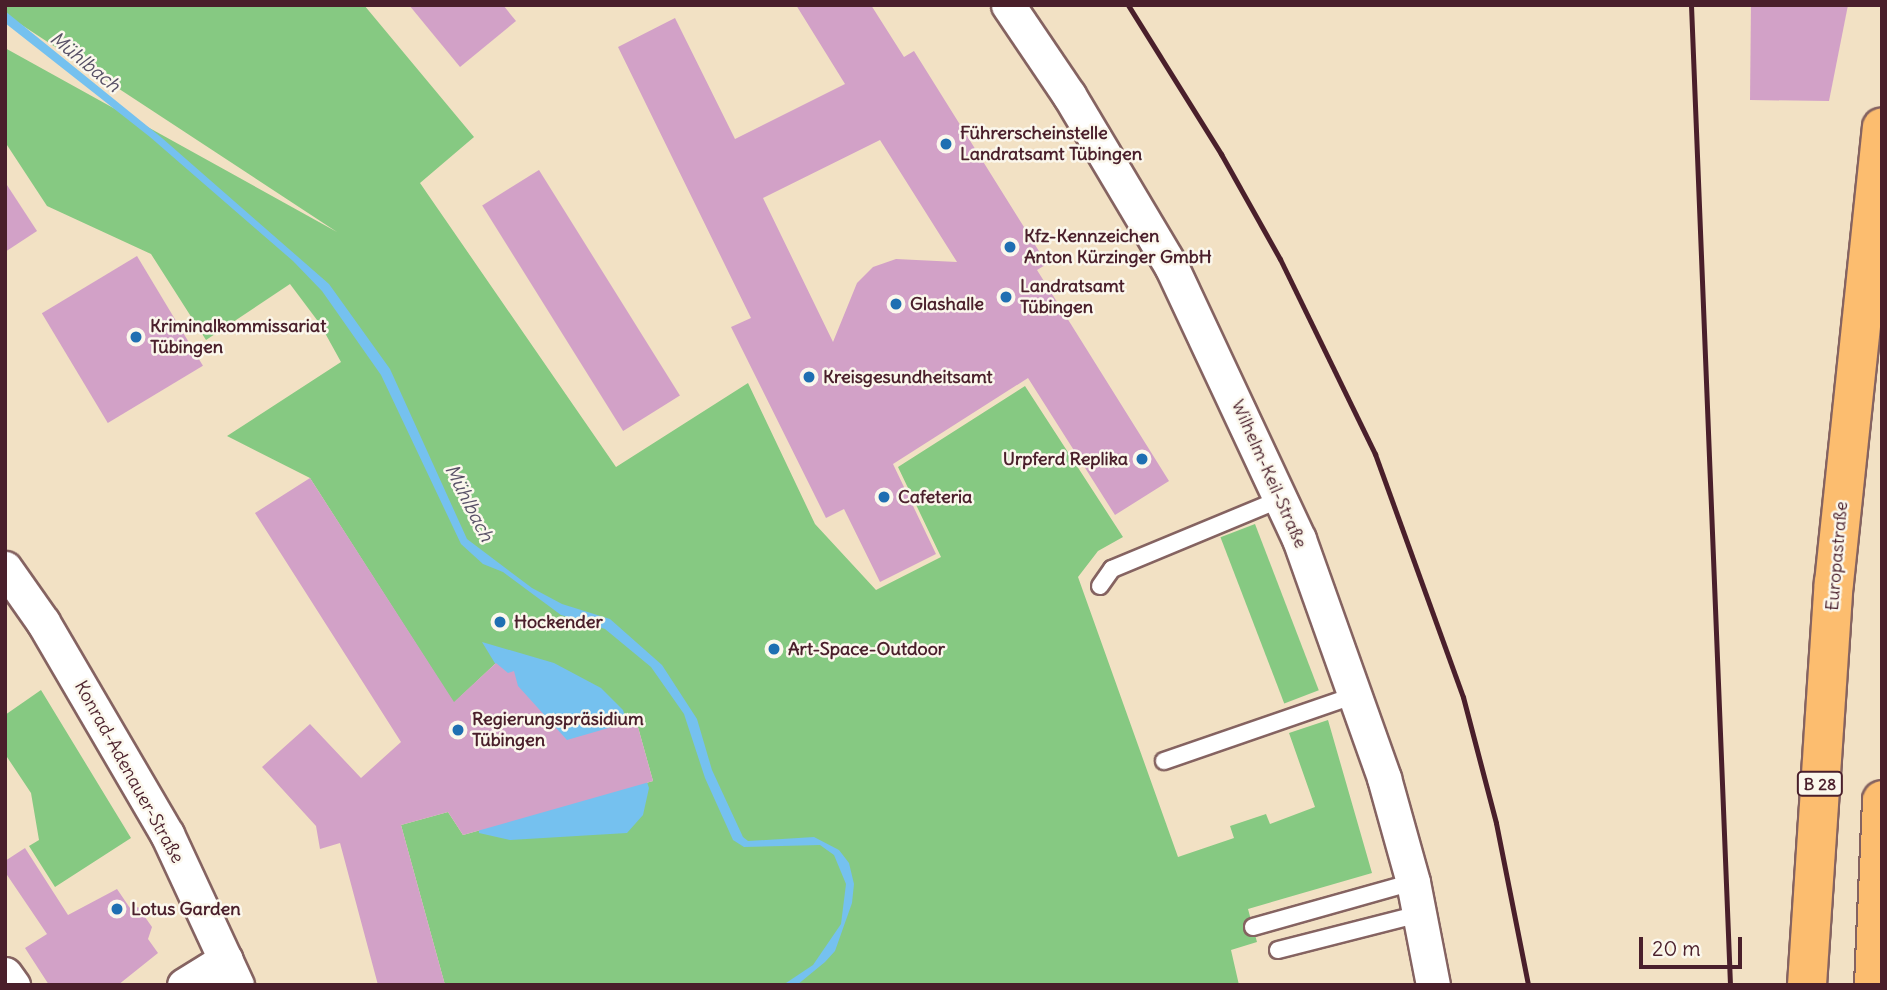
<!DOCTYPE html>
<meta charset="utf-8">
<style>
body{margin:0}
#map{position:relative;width:1887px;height:990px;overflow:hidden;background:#f2e1c4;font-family:Delius,sans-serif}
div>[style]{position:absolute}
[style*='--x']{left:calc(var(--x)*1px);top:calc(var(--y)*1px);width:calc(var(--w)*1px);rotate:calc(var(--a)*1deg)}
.green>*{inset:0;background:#86c982;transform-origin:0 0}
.water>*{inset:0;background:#75c1ef}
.building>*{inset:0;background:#d2a1c7;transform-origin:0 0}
.roads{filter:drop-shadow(2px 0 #856361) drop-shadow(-2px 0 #856361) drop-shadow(0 2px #856361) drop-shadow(0 -2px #856361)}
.service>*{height:16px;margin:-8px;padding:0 8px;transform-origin:8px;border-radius:8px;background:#fff}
.minor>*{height:33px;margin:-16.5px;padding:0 16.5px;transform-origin:16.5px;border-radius:16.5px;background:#fff}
.primary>*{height:38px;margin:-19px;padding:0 19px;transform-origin:19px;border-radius:19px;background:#fcbd6f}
.rail>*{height:5px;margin:-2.5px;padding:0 2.5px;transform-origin:2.5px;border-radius:2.5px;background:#4a1f2b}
.dots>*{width:19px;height:19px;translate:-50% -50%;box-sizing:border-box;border:4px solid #fbf7ec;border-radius:50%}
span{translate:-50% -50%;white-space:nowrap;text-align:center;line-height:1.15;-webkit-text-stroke:5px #fbf7ec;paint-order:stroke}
.shield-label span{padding:2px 5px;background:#fbf7ec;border:2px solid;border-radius:5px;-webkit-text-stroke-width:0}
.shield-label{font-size:16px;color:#4a1f2b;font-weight:700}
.poi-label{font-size:18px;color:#4a1f2b;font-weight:700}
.left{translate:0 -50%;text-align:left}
.right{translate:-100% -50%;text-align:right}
.street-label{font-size:18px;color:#4a1f2b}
.water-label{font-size:19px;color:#575066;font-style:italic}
.frame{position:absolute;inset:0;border:7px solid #4a1f2b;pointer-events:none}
.scale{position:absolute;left:1639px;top:937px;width:103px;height:32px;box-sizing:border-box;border:4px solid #4a1f2b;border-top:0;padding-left:9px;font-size:21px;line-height:24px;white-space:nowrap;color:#4a1f2b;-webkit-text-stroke:5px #fbf7ec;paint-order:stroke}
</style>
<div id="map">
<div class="green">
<i style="clip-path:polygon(5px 5px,364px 5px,474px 137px,420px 183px,616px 467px,748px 383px,815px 524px,876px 590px,941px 557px,898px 467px,1025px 386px,1123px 537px,1098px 551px,1078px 577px,1178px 857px,1234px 838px,1230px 826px,1266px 814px,1270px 824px,1315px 807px,1289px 733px,1328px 720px,1372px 873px,1248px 909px,1257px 942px,1231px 950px,1239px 985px,445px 985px,401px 825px,448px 812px,463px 835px,653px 781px,636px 720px,522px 753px,496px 663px,461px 696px,457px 708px,310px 478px,227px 436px,341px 362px,320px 324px,290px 284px,206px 340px,151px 254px,47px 206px,5px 142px,5px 48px,337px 232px,5px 14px)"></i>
<i style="left:1255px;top:524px;width:178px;height:37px;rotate:69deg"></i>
<i style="clip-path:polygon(41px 690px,131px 838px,55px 887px,29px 846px,39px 840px,31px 793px,5px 754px,5px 715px)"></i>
</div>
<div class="water">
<i style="clip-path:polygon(5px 11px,162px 138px,329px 284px,390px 369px,467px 539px,532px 588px,562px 604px,610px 619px,662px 665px,697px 719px,712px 770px,743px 837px,748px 841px,814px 837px,839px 850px,849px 863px,854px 884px,852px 903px,835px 951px,825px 962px,797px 985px,783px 985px,813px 965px,841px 924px,846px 884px,834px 855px,820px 845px,744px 847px,733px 840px,705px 778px,684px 714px,651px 667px,605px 629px,561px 615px,503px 572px,483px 564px,461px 544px,381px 375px,322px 291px,293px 261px,150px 137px,5px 23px)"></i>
<i style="clip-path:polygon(482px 642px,554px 663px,601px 688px,623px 710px,649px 788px,643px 815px,627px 833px,510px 840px,479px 833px,478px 743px,496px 665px)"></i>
</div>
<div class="building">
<i style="clip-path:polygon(409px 5px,503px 5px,516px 21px,460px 67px)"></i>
<i style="clip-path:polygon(evenodd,796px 5px,871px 5px,904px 57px,914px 51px,1047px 264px,1037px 270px,1169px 481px,1115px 515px,1028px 378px,893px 464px,936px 554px,880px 582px,844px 509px,826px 518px,731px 327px,751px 318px,618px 47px,675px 18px,735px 139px,845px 84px,796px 5px,880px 140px,957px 262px,896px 259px,873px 267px,857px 283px,833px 342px,763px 198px,880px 140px)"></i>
<i style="clip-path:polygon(1751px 5px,1848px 5px,1829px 101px,1750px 100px)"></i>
<i style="left:539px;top:170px;width:266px;height:67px;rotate:58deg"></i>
<i style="clip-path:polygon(5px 182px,37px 231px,5px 252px)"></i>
<i style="left:137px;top:256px;width:128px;height:111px;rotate:59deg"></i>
<i style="clip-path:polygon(310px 478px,454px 702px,496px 663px,508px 673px,514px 671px,518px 686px,567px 740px,636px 720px,653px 781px,463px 835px,448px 812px,401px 825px,445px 985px,378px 985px,340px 843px,320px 849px,316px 826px,262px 767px,310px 724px,361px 778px,401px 742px,255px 513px)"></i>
<i style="clip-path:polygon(25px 848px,68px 915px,117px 889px,132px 911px,138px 907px,152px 927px,148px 939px,158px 953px,118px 985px,49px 985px,25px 948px,47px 934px,5px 872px,5px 861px)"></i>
</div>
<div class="roads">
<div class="service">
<i style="--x:1100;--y:586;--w:21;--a:-55"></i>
<i style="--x:1112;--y:569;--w:183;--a:-22.5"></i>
<i style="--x:1164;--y:761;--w:203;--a:-19"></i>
<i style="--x:1253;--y:927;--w:166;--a:-15.7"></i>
<i style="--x:1278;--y:950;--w:146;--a:-14.3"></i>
</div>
<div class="minor">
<i style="--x:1008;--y:5;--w:109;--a:55.9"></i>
<i style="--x:1069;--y:95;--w:201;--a:59.2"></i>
<i style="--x:1172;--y:268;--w:299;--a:64.9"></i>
<i style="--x:1299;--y:539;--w:254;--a:70.4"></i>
<i style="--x:1384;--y:778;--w:108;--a:74.4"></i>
<i style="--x:1413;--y:882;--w:105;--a:79"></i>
<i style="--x:5;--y:568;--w:66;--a:54.9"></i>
<i style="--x:43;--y:622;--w:246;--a:59.7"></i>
<i style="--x:167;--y:834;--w:166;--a:65.1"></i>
<i style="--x:5;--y:974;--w:14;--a:54"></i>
<i style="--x:184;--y:985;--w:49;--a:-31.8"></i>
</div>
<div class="primary">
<i style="--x:1807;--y:985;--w:403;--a:-86.2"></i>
<i style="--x:1834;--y:583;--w:458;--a:-84"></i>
<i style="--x:1874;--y:985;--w:185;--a:-87.5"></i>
</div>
</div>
<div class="rail">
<i style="--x:1128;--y:5;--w:176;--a:58"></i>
<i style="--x:1221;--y:154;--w:120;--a:60.7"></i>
<i style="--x:1280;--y:259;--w:217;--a:64"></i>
<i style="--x:1375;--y:454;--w:258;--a:70.1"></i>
<i style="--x:1463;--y:697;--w:130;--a:75.3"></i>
<i style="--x:1496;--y:823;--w:165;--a:78.8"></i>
<i style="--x:1691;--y:5;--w:981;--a:87.72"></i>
</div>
<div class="dots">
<i style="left:946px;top:144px;background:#1f6fb2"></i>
<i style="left:1010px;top:247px;background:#1f6fb2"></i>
<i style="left:1006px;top:297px;background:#1f6fb2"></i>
<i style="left:896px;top:304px;background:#1f6fb2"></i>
<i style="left:136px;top:337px;background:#1f6fb2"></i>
<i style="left:809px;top:377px;background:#1f6fb2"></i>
<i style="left:1142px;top:459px;background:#1f6fb2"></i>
<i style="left:884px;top:497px;background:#1f6fb2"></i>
<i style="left:500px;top:622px;background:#1f6fb2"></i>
<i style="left:774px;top:649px;background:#1f6fb2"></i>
<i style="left:458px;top:730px;background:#1f6fb2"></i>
<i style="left:117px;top:909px;background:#1f6fb2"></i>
</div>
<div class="shield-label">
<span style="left:1820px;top:784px">B 28</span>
</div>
<div class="poi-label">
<span class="left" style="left:960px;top:144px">Führerscheinstelle<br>Landratsamt Tübingen</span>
<span class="left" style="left:1024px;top:247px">Kfz-Kennzeichen<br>Anton Kürzinger GmbH</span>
<span class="left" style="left:1020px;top:297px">Landratsamt<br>Tübingen</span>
<span class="left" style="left:910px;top:304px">Glashalle</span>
<span class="left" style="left:150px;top:337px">Kriminalkommissariat<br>Tübingen</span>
<span class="left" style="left:823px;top:377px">Kreisgesundheitsamt</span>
<span class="right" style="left:1128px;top:459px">Urpferd Replika</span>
<span class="left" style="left:898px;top:497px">Cafeteria</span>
<span class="left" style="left:514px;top:622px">Hockender</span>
<span class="left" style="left:788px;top:649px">Art-Space-Outdoor</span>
<span class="left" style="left:472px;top:730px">Regierungspräsidium<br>Tübingen</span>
<span class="left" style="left:131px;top:909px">Lotus Garden</span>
</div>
<div class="street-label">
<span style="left:1269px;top:474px;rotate:66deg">Wilhelm-Keil-Straße</span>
<span style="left:1837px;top:556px;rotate:-85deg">Europastraße</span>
<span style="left:129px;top:772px;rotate:61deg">Konrad-Adenauer-Straße</span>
</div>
<div class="water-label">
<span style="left:85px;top:62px;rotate:39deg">Mühlbach</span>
<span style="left:469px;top:503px;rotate:63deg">Mühlbach</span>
</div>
<div class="frame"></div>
<div class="scale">20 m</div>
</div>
